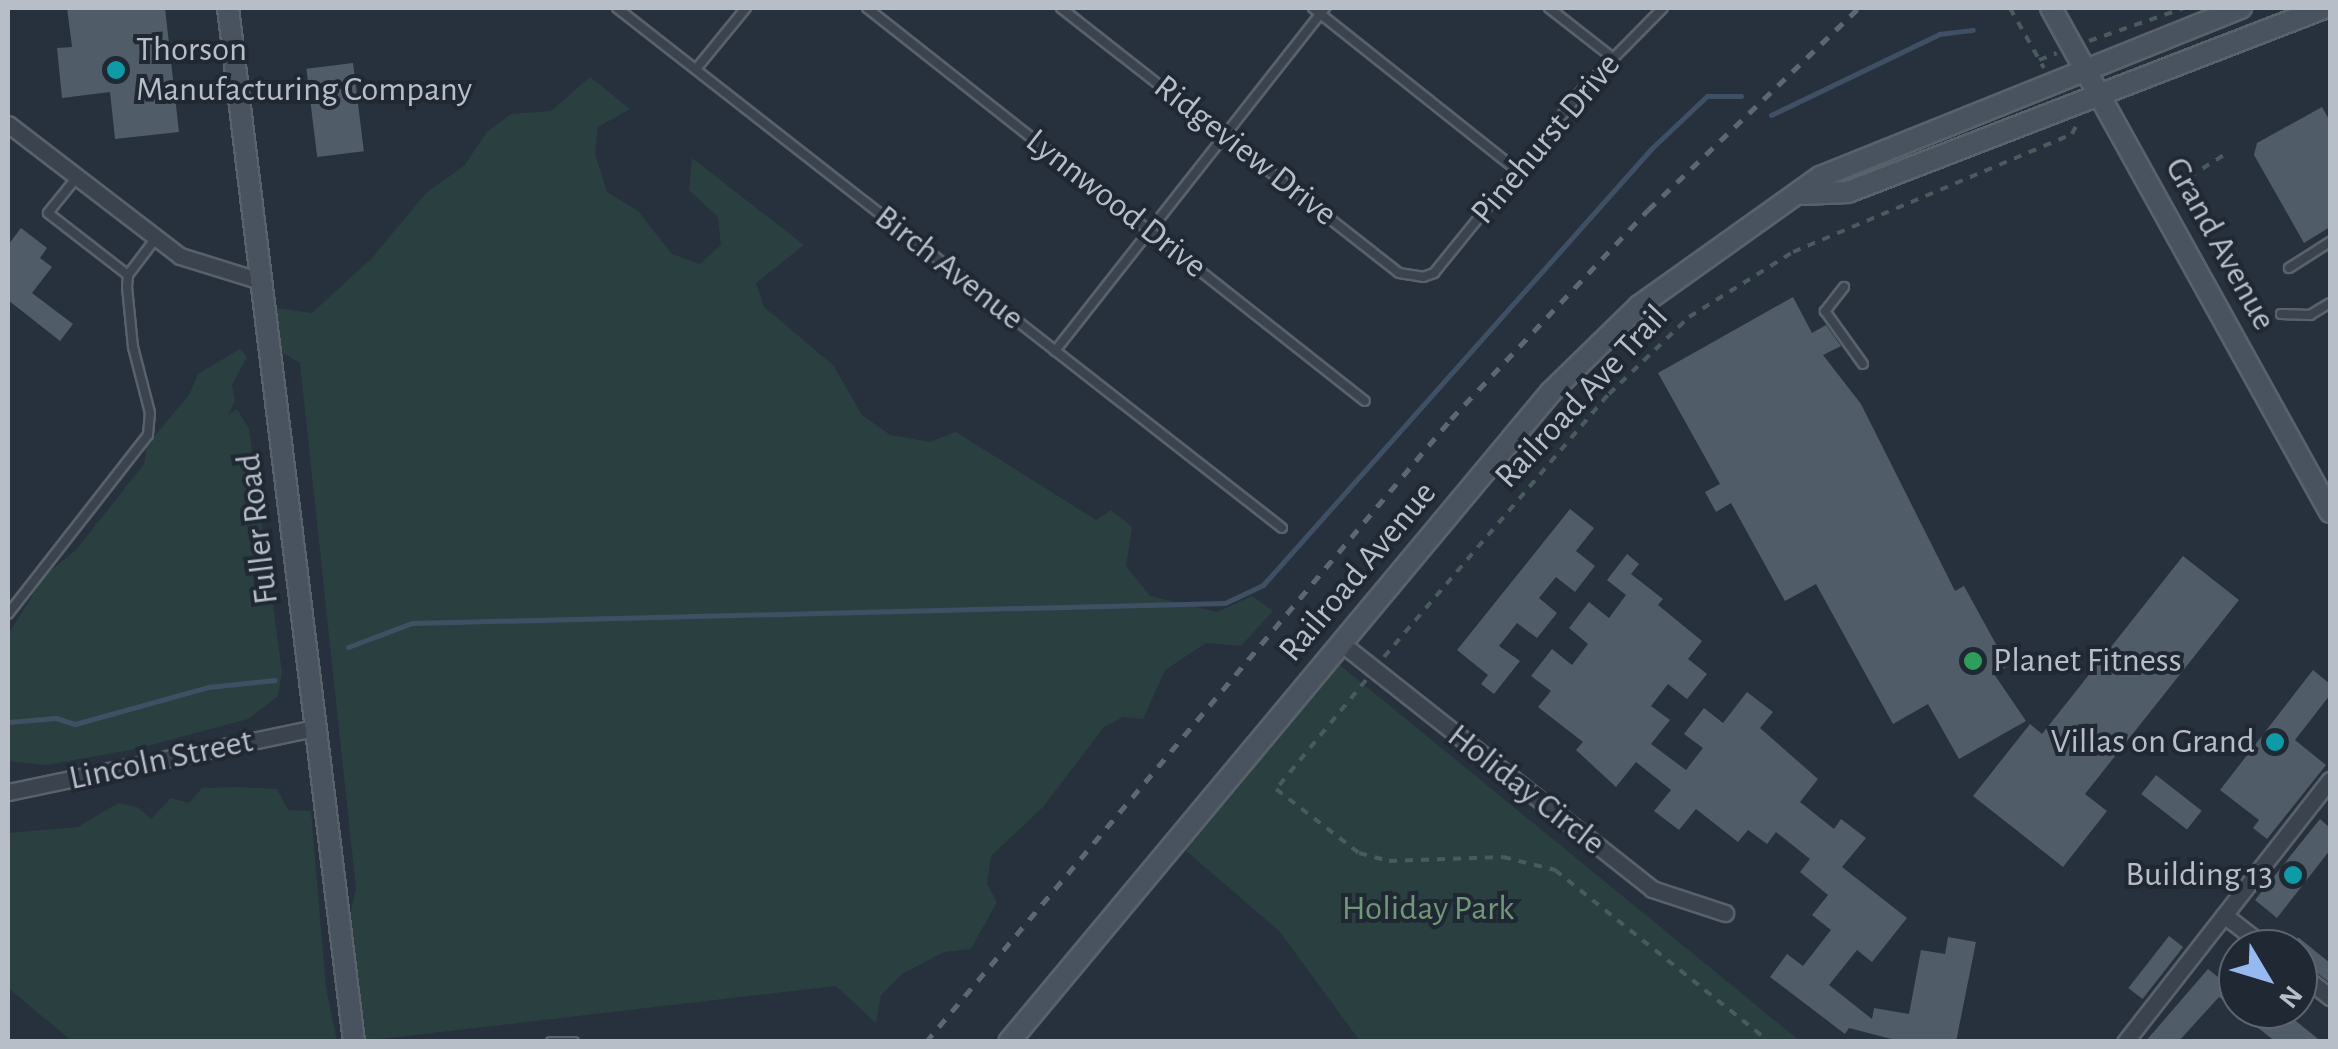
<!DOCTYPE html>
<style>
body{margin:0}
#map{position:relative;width:2338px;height:1049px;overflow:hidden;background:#27313d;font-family:"Alegreya Sans",sans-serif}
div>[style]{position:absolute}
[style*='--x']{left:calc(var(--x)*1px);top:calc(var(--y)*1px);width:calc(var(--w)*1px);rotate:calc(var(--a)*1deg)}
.green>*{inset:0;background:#2a3f3f}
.stream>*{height:5px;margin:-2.5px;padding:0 2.5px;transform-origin:2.5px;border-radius:2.5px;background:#3f5065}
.building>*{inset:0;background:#505c68;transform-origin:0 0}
.path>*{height:4px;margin-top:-2px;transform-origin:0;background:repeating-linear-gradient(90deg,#495b5d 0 8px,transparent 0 16px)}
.roads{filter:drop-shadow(2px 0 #59616b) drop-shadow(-2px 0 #59616b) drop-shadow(0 2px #59616b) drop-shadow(0 -2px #59616b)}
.lane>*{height:8px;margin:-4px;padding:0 4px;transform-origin:4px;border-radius:4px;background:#3b434e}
.street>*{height:15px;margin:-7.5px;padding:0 7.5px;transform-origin:7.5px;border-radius:7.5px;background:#3b434e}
.secondary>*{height:20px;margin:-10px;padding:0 10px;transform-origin:10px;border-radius:10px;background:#495360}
.rail>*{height:5px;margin-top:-2.5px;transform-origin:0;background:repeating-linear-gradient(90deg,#5d6774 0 10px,transparent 0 20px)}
.dots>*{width:28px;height:28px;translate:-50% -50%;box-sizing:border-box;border:5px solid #202833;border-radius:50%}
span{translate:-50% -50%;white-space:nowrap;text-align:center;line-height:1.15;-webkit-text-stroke:8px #202833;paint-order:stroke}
.poi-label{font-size:35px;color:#b7bec8}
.left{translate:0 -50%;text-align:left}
.right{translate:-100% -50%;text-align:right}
.street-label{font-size:35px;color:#b7bec8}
.park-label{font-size:35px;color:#719778}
.frame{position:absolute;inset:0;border:10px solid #b7bec8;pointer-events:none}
.north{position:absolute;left:2218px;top:929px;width:100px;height:100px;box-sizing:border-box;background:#202833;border:2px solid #5c646f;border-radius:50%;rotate:128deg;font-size:28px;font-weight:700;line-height:40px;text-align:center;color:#b7bec8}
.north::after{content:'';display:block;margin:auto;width:35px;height:45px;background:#96baef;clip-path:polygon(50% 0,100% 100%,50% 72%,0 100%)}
</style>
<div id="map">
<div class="green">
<i style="clip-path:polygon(590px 77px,630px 109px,598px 127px,595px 154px,607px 192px,638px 211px,672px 254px,700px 264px,721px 245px,718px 217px,689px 190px,692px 158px,804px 245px,756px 283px,764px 307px,833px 365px,862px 415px,890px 435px,930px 442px,956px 432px,1096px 520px,1111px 510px,1132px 527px,1126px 566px,1150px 596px,1217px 612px,1252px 596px,1273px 611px,1241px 646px,1206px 643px,1165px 670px,1143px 719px,1123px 717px,1104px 727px,1043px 807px,991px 856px,987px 884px,997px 902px,971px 949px,944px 952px,902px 974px,881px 995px,876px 1023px,836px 986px,363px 1041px,348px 923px,356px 889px,300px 363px,281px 352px,276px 308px,312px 313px,372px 258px,426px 193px,464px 166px,487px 132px,511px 114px,551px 111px)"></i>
<i style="clip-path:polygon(240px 349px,247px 357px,232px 385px,235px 401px,228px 415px,237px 409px,249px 429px,282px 672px,278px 696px,248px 719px,136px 749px,46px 765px,8px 761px,8px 635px,45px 575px,76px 550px,144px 464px,147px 445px,189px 395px,198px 374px)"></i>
<i style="clip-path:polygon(1330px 657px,1800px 1041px,1360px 1041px,1280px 932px,1176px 842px)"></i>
<i style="clip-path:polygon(238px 787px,277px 789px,288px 810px,311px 811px,326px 988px,337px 1041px,72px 1041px,8px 988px,8px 833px,78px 827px,118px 803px,137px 807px,151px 819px,171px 798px,189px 803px,202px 788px)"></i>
</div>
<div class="stream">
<i style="--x:1771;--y:115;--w:187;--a:-25.7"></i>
<i style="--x:1939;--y:34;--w:34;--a:-7"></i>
<i style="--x:348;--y:647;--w:68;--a:-20.6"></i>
<i style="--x:412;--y:623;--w:813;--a:-1.41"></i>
<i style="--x:1225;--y:603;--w:42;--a:-25.3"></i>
<i style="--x:1263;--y:585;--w:585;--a:-48.33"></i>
<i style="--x:1652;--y:148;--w:76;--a:-43.4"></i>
<i style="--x:1707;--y:96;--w:34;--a:0"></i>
<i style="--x:8;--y:722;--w:48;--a:-4.8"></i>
<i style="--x:56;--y:718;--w:20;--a:18"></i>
<i style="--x:75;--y:724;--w:138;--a:-15.5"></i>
<i style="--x:208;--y:687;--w:67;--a:-6"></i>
</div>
<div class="building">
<i style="clip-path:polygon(67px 8px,165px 8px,179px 132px,115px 139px,110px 92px,62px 98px,57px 48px,72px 47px)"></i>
<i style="left:353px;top:63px;width:89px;height:47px;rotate:83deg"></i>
<i style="clip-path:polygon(2322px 107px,2330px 121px,2330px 227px,2304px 243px,2254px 155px,2257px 143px)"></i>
<i style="clip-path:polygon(21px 228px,47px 248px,40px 258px,52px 267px,32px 293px,73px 324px,60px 341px,8px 300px,8px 245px)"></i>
<i style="clip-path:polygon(1793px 297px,1812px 333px,1826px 325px,1841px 346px,1823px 355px,1861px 404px,1955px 591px,1964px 586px,2008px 666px,1994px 674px,2026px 721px,1959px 759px,1928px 704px,1893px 724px,1816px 584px,1785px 601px,1731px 503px,1716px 512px,1705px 492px,1720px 484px,1658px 373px)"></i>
<i style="clip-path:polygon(1570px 509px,1594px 528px,1576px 551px,1595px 566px,1575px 592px,1556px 577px,1539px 598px,1557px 613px,1537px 638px,1517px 623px,1499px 646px,1520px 661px,1494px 694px,1481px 684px,1488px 675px,1457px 650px)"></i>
<i style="clip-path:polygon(1627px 554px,1639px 564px,1631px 574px,1663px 599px,1658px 605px,1702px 641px,1688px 659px,1707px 674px,1687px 699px,1668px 684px,1651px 706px,1670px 720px,1651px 744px,1686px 770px,1703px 748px,1684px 734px,1704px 708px,1723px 723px,1747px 692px,1773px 712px,1760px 728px,1818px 779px,1800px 802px,1834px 829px,1841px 819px,1866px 838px,1842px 867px,1907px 918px,1872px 962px,1857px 950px,1829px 985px,1872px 1019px,1874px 1008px,1909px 1014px,1921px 950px,1945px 954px,1948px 937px,1976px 942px,1956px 1042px,1903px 1042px,1849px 1028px,1845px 1034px,1770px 977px,1787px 954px,1803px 966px,1831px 930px,1812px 915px,1828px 895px,1800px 872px,1810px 859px,1776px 832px,1767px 844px,1748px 830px,1738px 842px,1696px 809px,1679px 830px,1654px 811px,1671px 790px,1636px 762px,1616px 787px,1576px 750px,1583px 742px,1538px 707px,1551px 691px,1531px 676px,1552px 649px,1572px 665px,1588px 644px,1569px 628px,1589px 602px,1609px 618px,1626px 595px,1607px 580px)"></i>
<i style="clip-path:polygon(2183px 556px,2239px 600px,2085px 794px,2107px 811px,2063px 867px,1973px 796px,2030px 724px,2042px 734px)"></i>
<i style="clip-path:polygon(2313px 670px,2330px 684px,2330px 695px,2295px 740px,2326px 765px,2267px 839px,2253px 828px,2259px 820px,2220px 790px)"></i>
<i style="left:2156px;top:775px;width:58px;height:24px;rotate:38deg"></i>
<i style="clip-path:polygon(2320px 819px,2330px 828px,2330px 850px,2277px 918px,2255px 900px)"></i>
<i style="left:2169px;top:936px;width:18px;height:66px;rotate:38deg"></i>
<i style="clip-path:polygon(2298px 937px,2330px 963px,2330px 983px,2298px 958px)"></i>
<i style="clip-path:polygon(2208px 969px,2228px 985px,2238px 973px,2238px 1009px,2281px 1009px,2322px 1042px,2276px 1042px,2219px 997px,2178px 1042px,2145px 1042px)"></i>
</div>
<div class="path">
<i style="--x:2010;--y:8;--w:69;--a:60.5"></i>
<i style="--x:2089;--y:41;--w:101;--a:-19.2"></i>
<i style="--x:2039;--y:60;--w:19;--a:-21"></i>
<i style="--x:2189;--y:177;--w:41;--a:-32.2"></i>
<i style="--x:1384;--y:657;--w:346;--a:-49.5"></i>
<i style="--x:1609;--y:394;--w:111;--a:-43.9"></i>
<i style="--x:1689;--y:317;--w:123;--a:-32"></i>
<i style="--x:1793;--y:252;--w:303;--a:-22.9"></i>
<i style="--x:2072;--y:134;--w:11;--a:-63"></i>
<i style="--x:1366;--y:680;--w:141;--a:129.5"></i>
<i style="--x:1276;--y:789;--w:105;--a:37.6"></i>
<i style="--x:1359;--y:853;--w:31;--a:15"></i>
<i style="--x:1389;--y:861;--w:114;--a:-2"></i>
<i style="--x:1503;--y:857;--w:54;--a:14"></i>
<i style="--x:1555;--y:870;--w:275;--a:38.7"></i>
</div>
<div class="roads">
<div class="lane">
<i style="--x:617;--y:8;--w:844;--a:38.02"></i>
<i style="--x:867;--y:8;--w:634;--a:38.28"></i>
<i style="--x:1061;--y:8;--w:429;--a:38.1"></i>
<i style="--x:1399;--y:273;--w:24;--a:9"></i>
<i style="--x:1423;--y:277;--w:12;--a:-20"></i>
<i style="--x:1434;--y:273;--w:235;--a:-51"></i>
<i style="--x:1582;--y:90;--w:115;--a:-45.4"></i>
<i style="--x:1313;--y:8;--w:260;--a:38.5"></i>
<i style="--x:1549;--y:8;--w:81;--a:38"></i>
<i style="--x:696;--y:69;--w:79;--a:-50.7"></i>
<i style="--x:77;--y:177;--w:46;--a:128.9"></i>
<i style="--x:48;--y:213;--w:101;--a:37.8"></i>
<i style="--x:2289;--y:268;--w:49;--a:-32.4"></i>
<i style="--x:1844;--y:287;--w:31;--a:128"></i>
<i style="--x:1825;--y:311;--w:65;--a:54.4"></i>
<i style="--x:2281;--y:314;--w:29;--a:2"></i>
<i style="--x:2310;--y:315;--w:23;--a:-31"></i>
<i style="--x:1055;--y:351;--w:437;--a:-51.8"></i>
<i style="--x:8;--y:614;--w:227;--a:-52"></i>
<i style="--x:148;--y:435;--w:22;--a:-85"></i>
<i style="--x:150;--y:413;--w:68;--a:-104.4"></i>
<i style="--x:133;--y:347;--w:60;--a:-95.7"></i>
<i style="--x:127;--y:287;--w:12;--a:-85"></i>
<i style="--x:128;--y:275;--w:46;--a:-52.9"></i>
<i style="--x:551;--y:1042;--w:23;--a:0"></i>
</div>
<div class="street">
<i style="--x:8;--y:124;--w:217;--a:37.5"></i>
<i style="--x:180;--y:256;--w:85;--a:17.2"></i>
<i style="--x:1341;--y:643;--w:397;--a:38.3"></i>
<i style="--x:1652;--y:889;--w:77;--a:18.2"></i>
<i style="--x:8;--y:792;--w:314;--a:-11.8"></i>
<i style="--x:2224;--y:915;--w:56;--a:37.7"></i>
<i style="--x:2298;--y:972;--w:41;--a:38"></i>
<i style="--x:2125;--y:1042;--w:333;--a:-52"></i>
</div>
<div class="secondary">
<i style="--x:228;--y:8;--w:1042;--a:83.05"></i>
<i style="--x:2051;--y:8;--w:576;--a:61.03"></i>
<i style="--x:1804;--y:194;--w:44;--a:-2.6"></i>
<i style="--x:1848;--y:192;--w:510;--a:-21.13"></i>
<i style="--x:1009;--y:1042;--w:846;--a:-50.18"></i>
<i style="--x:1551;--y:392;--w:123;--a:-44.3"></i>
<i style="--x:1639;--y:306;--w:222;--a:-35.5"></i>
<i style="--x:1820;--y:177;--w:454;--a:-21.9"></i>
</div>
</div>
<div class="rail">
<i style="--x:926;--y:1042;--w:815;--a:-49.88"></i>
<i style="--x:1451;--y:419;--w:287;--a:-46.7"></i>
<i style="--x:1648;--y:210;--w:292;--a:-43.8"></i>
</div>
<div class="dots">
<i style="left:116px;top:70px;background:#0f9aa8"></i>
<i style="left:1973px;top:661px;background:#2e9e5b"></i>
<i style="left:2275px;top:742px;background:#0f9aa8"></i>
<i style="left:2293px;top:875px;background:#0f9aa8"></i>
</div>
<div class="poi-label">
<span class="left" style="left:136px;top:70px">Thorson<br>Manufacturing Company</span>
<span class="left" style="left:1993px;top:661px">Planet Fitness</span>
<span class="right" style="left:2255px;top:742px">Villas on Grand</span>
<span class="right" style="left:2273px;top:875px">Building 13</span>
</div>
<div class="street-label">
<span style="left:1546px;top:139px;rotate:-50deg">Pinehurst Drive</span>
<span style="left:1245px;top:151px;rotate:38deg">Ridgeview Drive</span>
<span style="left:1116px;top:204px;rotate:38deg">Lynnwood Drive</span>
<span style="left:2220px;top:244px;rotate:61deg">Grand Avenue</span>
<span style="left:949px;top:268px;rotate:38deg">Birch Avenue</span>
<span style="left:1582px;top:397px;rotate:-47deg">Railroad Ave Trail</span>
<span style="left:258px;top:529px;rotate:-97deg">Fuller Road</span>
<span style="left:1358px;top:572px;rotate:-50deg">Railroad Avenue</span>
<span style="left:161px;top:760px;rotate:-12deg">Lincoln Street</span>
<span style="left:1526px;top:790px;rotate:38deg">Holiday Circle</span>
</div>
<div class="park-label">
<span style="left:1428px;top:909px">Holiday Park</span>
</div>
<div class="frame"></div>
<div class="north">N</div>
</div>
